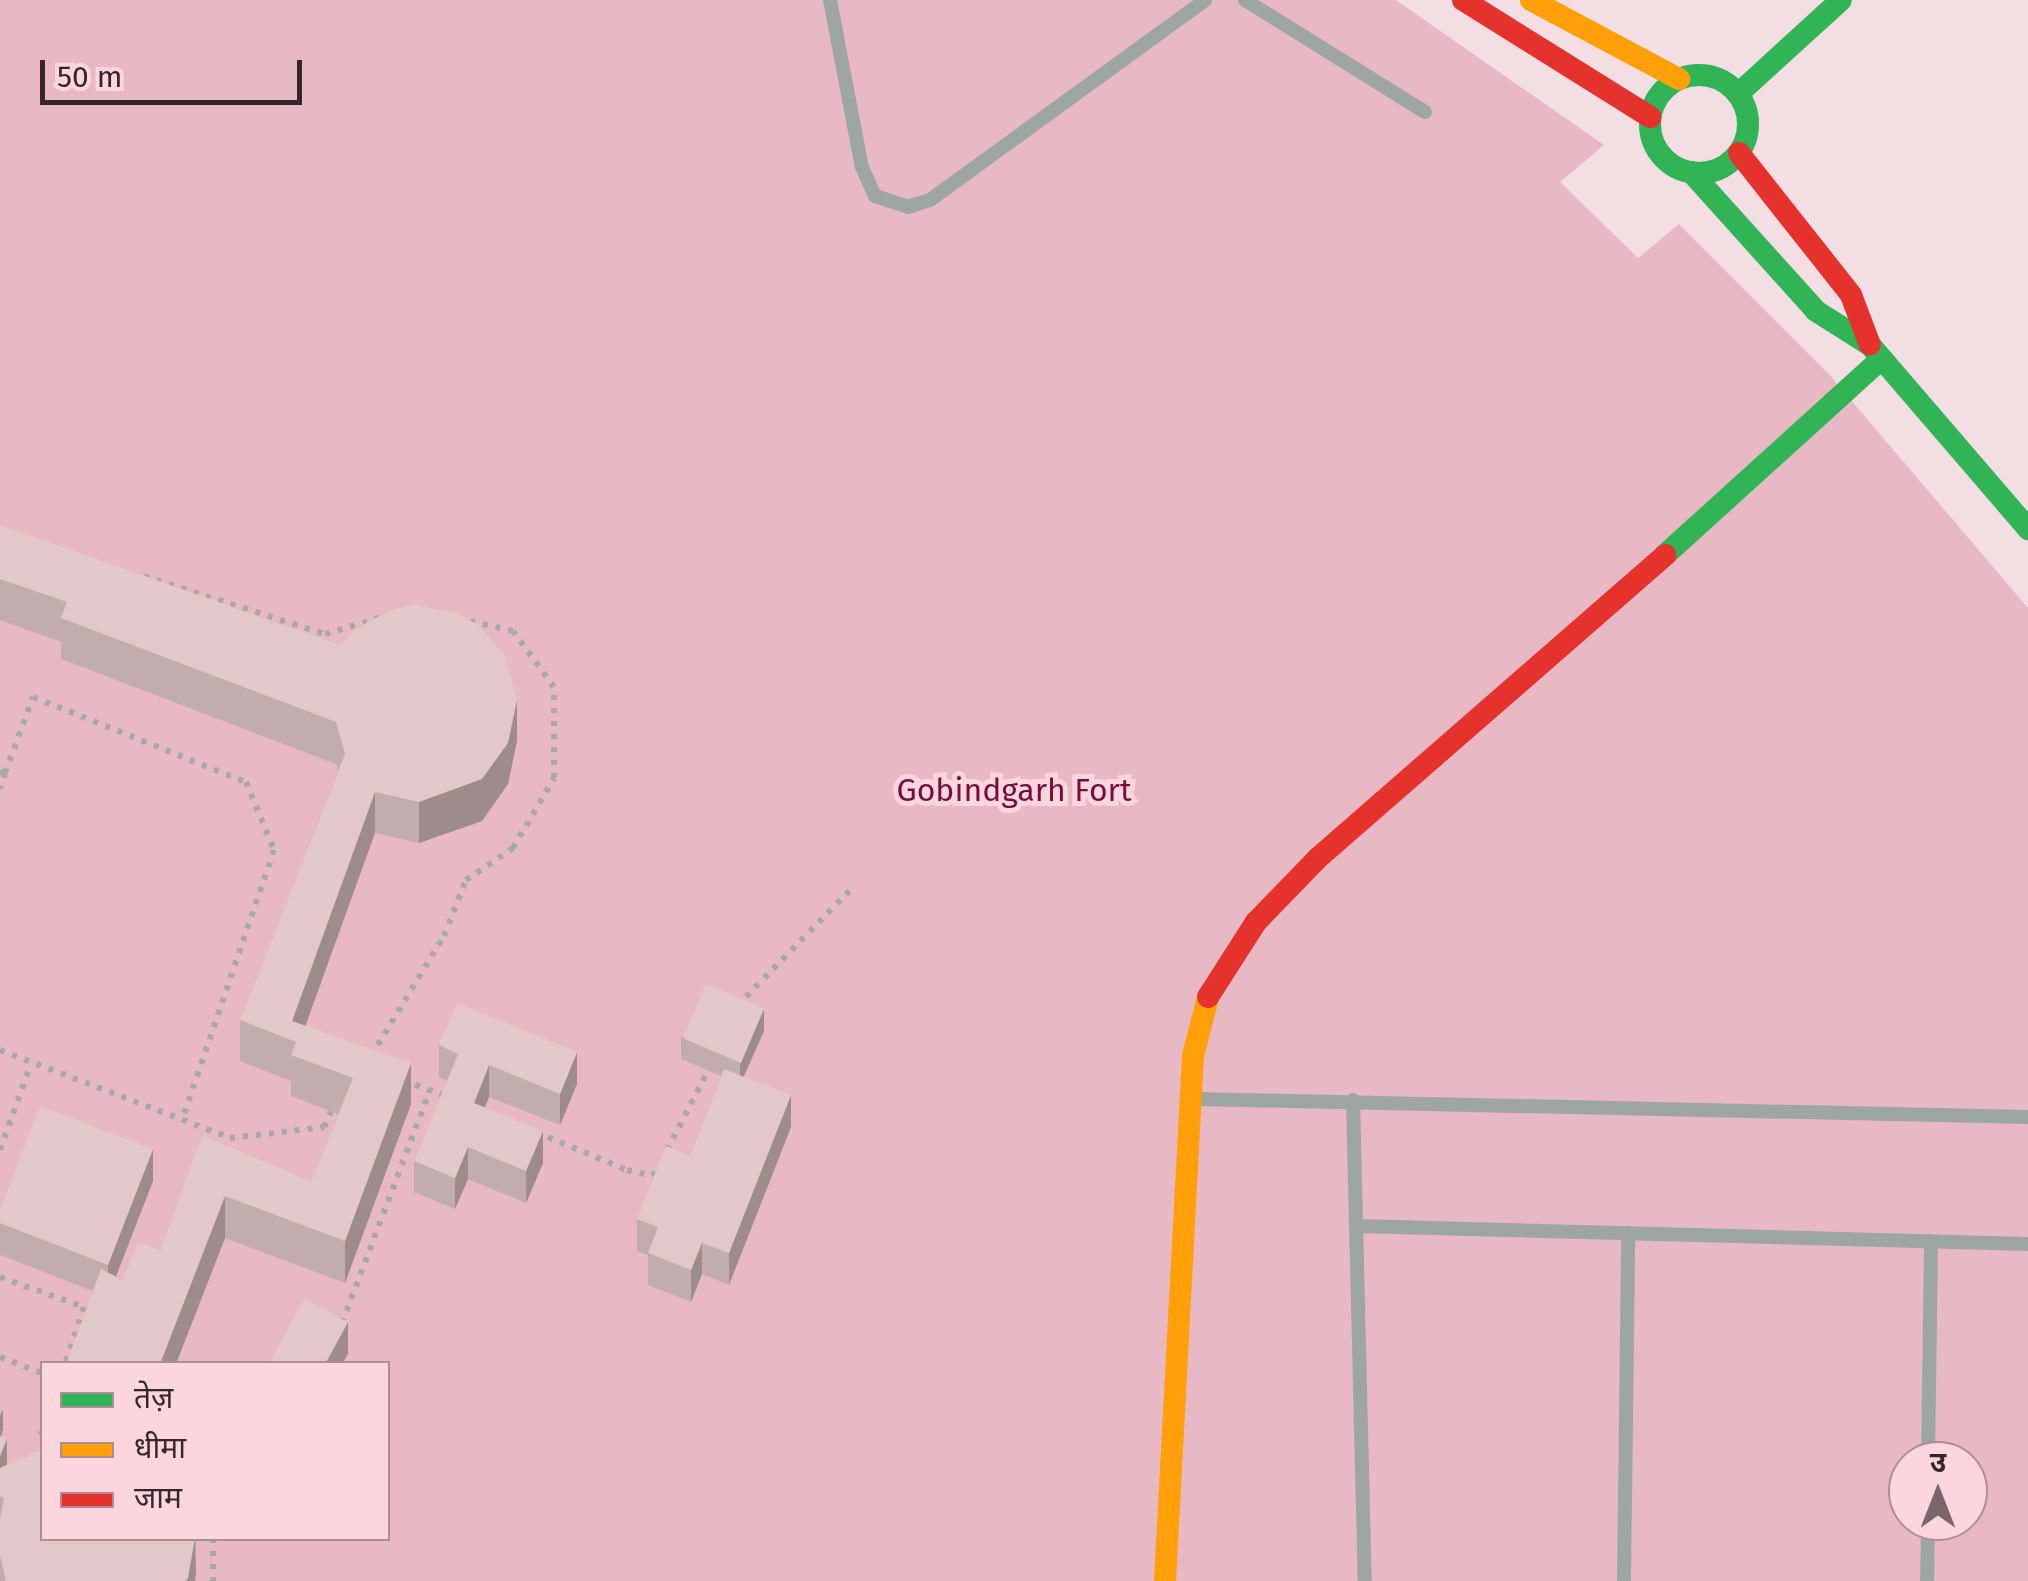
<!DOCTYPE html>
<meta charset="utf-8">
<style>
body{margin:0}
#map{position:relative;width:2028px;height:1581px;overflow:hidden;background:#f3dee3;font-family:"Fira Sans","Noto Sans Devanagari",sans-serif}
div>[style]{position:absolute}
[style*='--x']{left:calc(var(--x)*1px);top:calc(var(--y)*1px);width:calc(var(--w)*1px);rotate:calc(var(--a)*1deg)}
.green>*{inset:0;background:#e8b9c5}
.path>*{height:6px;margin-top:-3px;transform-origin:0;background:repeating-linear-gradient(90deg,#a8a8a8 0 5px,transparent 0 13px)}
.lane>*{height:14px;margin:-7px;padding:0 7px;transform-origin:7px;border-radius:7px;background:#9ea6a4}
.fast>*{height:22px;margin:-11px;padding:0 11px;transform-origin:11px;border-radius:11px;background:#30b455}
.fast>.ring{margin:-11px;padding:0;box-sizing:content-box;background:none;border:22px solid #30b455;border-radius:50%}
.slow>*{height:22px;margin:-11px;padding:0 11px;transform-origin:11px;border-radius:11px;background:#ff9f0a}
.jam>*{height:22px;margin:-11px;padding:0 11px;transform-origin:11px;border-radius:11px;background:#e5322d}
.wall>*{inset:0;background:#c2acad}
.shaded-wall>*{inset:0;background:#9e8c8d}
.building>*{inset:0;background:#e2c8c9;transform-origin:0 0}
span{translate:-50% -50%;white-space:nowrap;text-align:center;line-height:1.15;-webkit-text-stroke:10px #fbd6df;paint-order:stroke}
.park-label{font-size:32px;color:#750e3b}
.legend{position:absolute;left:40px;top:1361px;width:350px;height:180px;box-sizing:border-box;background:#fbd6df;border:2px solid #ac8f96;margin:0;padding:12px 18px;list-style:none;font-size:30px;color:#362529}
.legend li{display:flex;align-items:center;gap:20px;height:50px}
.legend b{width:50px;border:2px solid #ac8f96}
.north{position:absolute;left:1888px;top:1441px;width:100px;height:100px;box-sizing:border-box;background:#fbd6df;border:2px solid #ac8f96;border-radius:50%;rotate:0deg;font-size:28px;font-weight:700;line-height:40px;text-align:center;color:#362529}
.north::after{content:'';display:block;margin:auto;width:35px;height:45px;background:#78666a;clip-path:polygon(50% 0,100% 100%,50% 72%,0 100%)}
.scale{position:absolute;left:40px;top:60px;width:262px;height:45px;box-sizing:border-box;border:5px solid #362529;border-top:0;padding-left:12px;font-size:30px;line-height:35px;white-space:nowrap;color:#362529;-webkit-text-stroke:8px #fbd6df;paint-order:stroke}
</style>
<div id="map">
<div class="green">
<i style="clip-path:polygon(evenodd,0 0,1396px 0,1604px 145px,1560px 182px,1638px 258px,1679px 224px,1827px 372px,2028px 608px,2028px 1581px,0 1581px,0 0,42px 1364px,388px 1364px,388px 1538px,42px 1538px,42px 1364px,0 0,1908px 1461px,1968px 1461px,1968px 1521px,1908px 1521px,1908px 1461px)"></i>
</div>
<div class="path">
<i style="--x:144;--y:576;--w:190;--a:17.8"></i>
<i style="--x:325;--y:634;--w:71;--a:-16.4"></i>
<i style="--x:0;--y:772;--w:5;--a:11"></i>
<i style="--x:5;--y:773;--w:16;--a:108"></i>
<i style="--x:5;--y:773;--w:81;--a:-69.8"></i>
<i style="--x:33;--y:697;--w:229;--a:21.8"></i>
<i style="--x:246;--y:782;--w:74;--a:67.6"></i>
<i style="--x:274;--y:850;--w:285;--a:108.8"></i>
<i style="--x:737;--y:1006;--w:163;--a:-45.7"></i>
<i style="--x:0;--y:1050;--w:246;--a:20.9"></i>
<i style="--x:230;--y:1138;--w:95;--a:-6.7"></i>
<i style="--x:324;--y:1127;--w:17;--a:-66"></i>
<i style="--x:371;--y:1056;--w:140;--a:-58.7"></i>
<i style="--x:444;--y:936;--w:60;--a:-68.6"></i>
<i style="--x:466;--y:880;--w:57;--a:-34.2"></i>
<i style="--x:513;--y:848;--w:81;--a:-59.6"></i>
<i style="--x:554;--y:778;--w:91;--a:-90"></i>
<i style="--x:554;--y:687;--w:69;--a:-126.2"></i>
<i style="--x:513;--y:631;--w:49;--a:-167.1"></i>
<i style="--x:403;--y:1080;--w:48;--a:20.7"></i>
<i style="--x:536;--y:1132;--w:99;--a:22.7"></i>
<i style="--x:627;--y:1170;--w:27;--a:13"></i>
<i style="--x:653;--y:1176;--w:12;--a:-66"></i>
<i style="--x:0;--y:1150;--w:89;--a:-70.3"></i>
<i style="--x:667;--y:1150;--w:89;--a:-62.6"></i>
<i style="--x:0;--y:1277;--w:89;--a:19.7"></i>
<i style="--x:84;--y:1307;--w:60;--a:108.4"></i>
<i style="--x:342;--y:1323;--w:249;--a:-69.3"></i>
<i style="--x:0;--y:1357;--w:45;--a:20.9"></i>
<i style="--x:41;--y:1435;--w:3;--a:-72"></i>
<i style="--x:213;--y:1538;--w:43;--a:90"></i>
</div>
<div class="lane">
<i style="--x:830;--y:0;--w:170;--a:79.2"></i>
<i style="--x:862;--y:167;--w:32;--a:66"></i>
<i style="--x:875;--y:196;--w:35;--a:18"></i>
<i style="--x:908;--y:207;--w:23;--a:-18"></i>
<i style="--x:930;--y:200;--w:340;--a:-36"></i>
<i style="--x:1245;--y:0;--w:212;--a:31.9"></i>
<i style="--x:1196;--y:1099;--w:832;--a:1.24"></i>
<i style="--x:1353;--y:1100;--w:481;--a:88.6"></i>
<i style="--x:1356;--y:1226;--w:672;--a:1.53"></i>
<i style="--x:1928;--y:1461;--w:220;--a:-89.2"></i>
<i style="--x:1624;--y:1581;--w:348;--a:-89.3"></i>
<i style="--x:1927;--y:1581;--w:60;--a:-89"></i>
</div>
<div class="fast">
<i class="ring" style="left:1650px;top:75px;width:76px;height:76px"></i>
<i style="--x:1738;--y:94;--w:139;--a:-42.4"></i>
<i style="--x:1691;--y:172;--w:187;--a:48"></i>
<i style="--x:1816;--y:311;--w:64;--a:32.2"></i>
<i style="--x:1870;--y:345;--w:243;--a:49.3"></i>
<i style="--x:1665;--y:555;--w:292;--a:-42.2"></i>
</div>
<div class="slow">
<i style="--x:1531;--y:0;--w:168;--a:28.1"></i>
<i style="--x:1165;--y:1581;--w:526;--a:-86.95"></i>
<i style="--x:1193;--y:1056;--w:61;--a:-75.7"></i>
</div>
<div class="jam">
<i style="--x:1463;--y:0;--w:221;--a:32"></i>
<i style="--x:1739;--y:153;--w:181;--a:51.7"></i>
<i style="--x:1851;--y:295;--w:53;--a:69.2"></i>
<i style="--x:1208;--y:997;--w:89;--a:-57.4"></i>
<i style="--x:1256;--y:922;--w:89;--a:-45.9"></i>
<i style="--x:1318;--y:858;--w:461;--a:-41.1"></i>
</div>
<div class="wall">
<i style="clip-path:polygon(0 525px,517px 741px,508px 784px,482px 821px,419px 843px,375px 833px,305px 1026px,411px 1104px,345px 1283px,225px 1238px,176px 1364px,66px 1364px,93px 1291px,0 1255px,0 1210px,153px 1181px,116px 1276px,123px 1280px,160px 1250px,202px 1135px,311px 1181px,338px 1114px,291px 1096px,291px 1081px,240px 1061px,240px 1020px,338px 771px,336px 764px,61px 659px,61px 642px,0 620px)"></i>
<i style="clip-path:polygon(764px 1031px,744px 1076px,791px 1127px,729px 1285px,702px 1274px,691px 1302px,648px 1285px,648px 1255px,637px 1251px,637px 1219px,690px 1155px,721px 1076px,681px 1059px,681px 1037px)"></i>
<i style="clip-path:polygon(439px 1045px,577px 1084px,560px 1125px,489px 1097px,485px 1108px,543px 1163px,526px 1203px,468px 1179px,455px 1209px,414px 1192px,414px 1161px,447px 1081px,439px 1077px)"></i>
<i style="clip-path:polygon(0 1408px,3px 1430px,1px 1436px,7px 1465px,196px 1538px,195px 1581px,0 1581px)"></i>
</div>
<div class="shaded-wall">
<i style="clip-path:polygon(517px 700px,517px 741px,508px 784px,482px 821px,419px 843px,419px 802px)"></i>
<i style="clip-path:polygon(375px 792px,375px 833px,296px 1052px,296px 1042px,292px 1021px)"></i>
<i style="clip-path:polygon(764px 1009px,764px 1031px,740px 1085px,740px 1063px)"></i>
<i style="clip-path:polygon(577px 1052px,577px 1084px,560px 1125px,560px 1094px)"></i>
<i style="clip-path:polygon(411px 1063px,411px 1104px,345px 1283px,345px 1241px)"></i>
<i style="clip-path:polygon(489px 1065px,489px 1097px,474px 1135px,474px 1103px)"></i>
<i style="clip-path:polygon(791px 1095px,791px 1127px,729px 1285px,729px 1253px)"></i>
<i style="clip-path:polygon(543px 1131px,543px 1163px,526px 1203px,526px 1171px)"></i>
<i style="clip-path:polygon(468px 1147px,468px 1179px,455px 1209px,455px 1178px)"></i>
<i style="clip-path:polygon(153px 1149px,153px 1181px,108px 1297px,108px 1265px)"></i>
<i style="clip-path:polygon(225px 1196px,225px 1238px,176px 1364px,160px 1364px)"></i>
<i style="clip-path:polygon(702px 1243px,702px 1274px,691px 1302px,691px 1270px)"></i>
<i style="clip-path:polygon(348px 1322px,348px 1354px,342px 1364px,325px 1364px)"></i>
<i style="clip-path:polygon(3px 1409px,3px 1430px,0 1438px,0 1416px)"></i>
<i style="clip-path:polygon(7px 1438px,7px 1470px,0 1488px,0 1456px)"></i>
<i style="clip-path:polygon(195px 1538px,196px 1573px,195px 1581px,185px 1581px)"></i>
</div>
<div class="building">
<i style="clip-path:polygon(0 525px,340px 645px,355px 629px,393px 609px,415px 605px,457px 613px,477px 624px,505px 656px,517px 700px,508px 743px,482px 779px,419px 802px,375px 792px,292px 1021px,411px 1063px,345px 1241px,225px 1196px,160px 1364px,66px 1364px,101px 1269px,123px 1280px,138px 1242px,160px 1250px,202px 1135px,311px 1181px,353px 1078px,291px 1055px,296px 1042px,240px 1020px,345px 754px,336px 722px,61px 618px,67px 602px,0 579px)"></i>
<i style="left:706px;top:984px;width:63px;height:59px;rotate:23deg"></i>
<i style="clip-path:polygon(457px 1003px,577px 1052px,560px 1094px,489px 1065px,474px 1103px,543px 1131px,526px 1171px,468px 1147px,455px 1178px,414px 1161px,458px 1054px,439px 1045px)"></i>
<i style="clip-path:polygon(724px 1069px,791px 1095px,729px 1253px,702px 1243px,691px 1270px,648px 1253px,658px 1227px,637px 1219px,666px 1146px,690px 1155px)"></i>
<i style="clip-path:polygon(40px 1106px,153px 1149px,108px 1265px,0 1223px,0 1210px)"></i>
<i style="clip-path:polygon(304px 1299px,348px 1322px,325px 1364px,269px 1364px)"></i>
<i style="clip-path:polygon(0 1436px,7px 1438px,0 1456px)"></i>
<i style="clip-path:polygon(42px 1450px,42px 1538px,195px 1538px,188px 1578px,185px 1581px,6px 1581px,0 1556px,0 1519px,4px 1498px,0 1496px,0 1468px)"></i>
</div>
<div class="park-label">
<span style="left:1014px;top:790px">Gobindgarh Fort</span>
</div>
<ul class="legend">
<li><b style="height:12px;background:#30b455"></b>तेज़</li>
<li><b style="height:12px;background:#ff9f0a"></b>धीमा</li>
<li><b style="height:12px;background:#e5322d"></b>जाम</li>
</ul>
<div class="north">उ</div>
<div class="scale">50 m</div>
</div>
